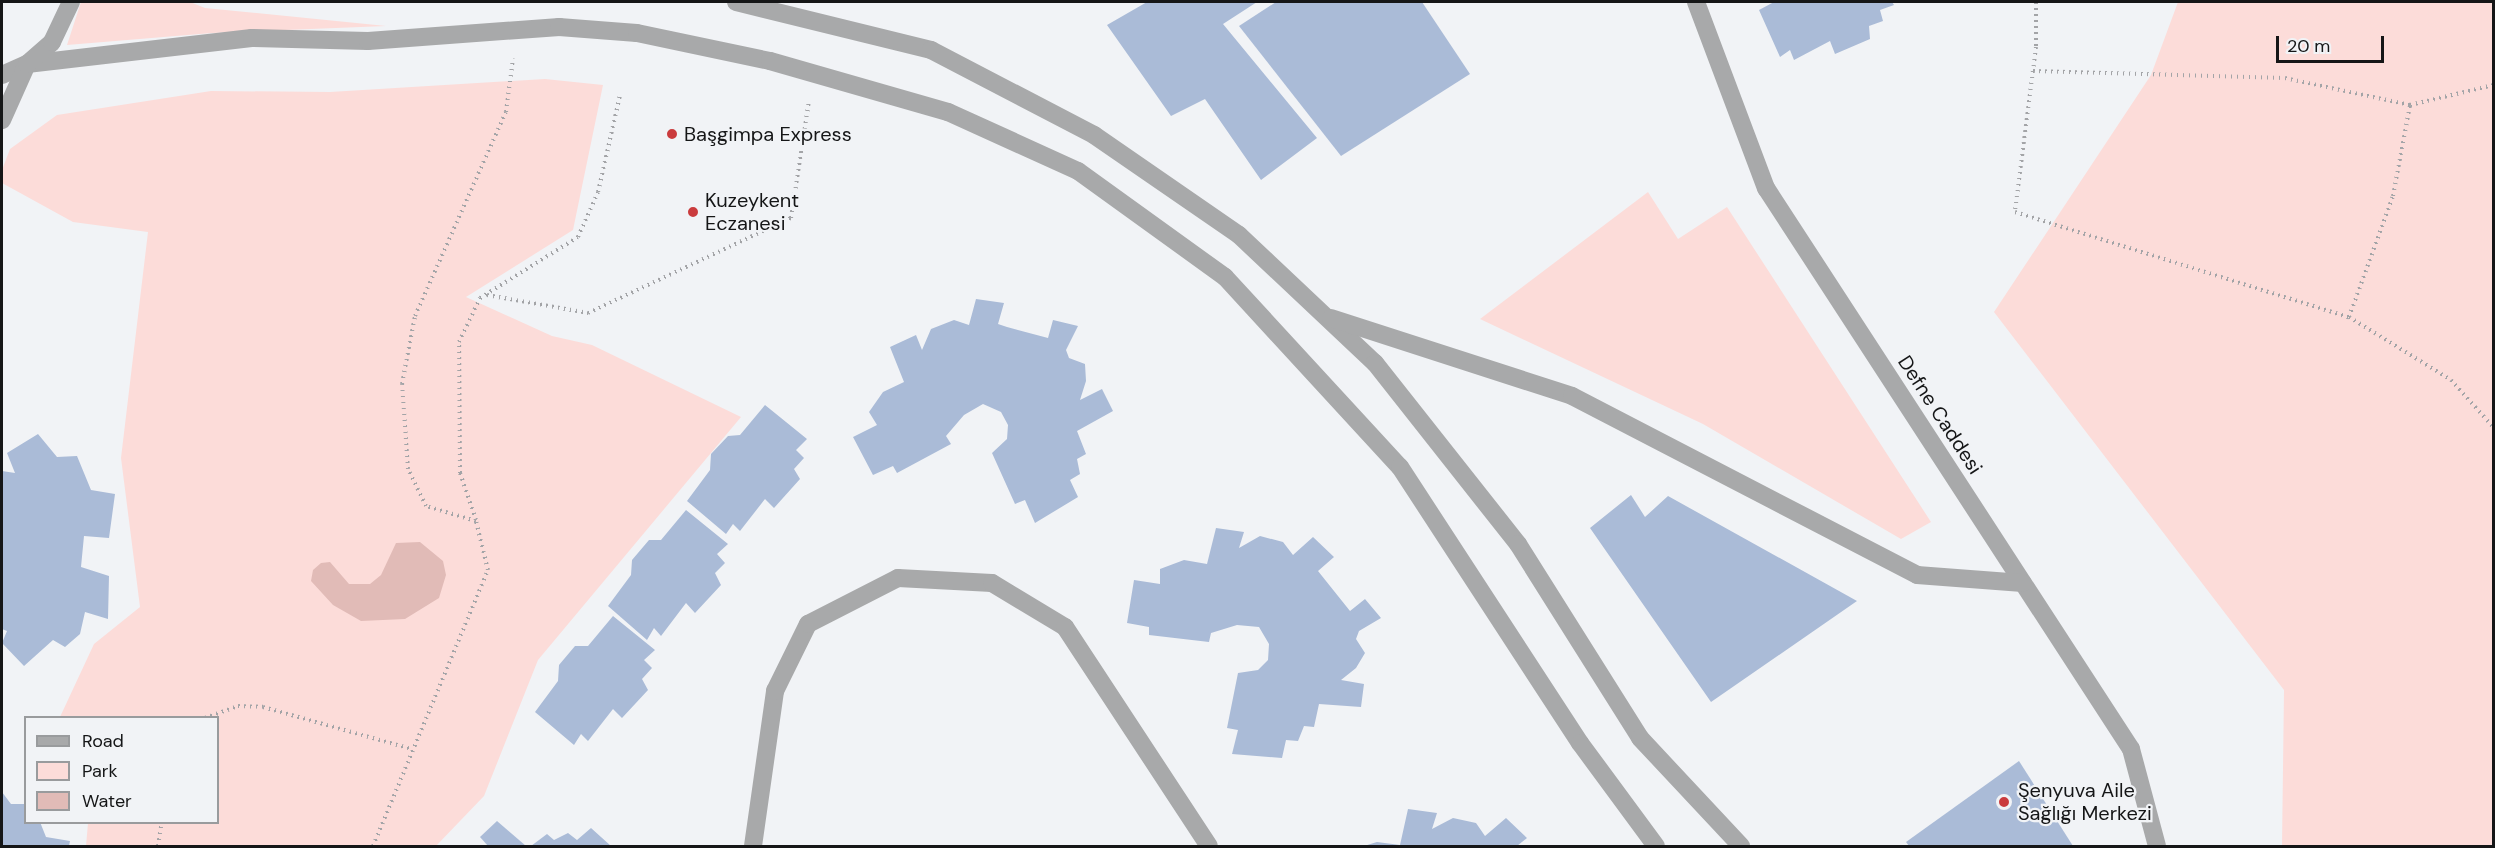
<!DOCTYPE html>
<meta charset="utf-8">
<style>
body{margin:0}
#map{position:relative;width:2495px;height:848px;overflow:hidden;background:#f1f3f6;font-family:"DM Sans",sans-serif}
div>[style]{position:absolute}
[style*='--x']{left:calc(var(--x)*1px);top:calc(var(--y)*1px);width:calc(var(--w)*1px);rotate:calc(var(--a)*1deg)}
.green>*{inset:0;background:#fcdcd9}
.water>*{inset:0;background:#e1bbb7}
.building>*{inset:0;background:#aabbd7}
.path>*{height:4px;margin-top:-2px;transform-origin:0;background:repeating-linear-gradient(90deg,#a3a4a7 0 1.5px,transparent 0 6px)}
.minor>*{height:18px;margin:-9px;padding:0 9px;transform-origin:9px;border-radius:9px;background:#a8a9aa}
.dots>*{width:16px;height:16px;translate:-50% -50%;box-sizing:border-box;border:3px solid #f1f3f6;border-radius:50%}
span{translate:-50% -50%;white-space:nowrap;text-align:center;line-height:1.15;-webkit-text-stroke:4.5px #f1f3f6;paint-order:stroke}
.poi-label{font-size:20px;color:#151617}
.left{translate:0 -50%;text-align:left}
.street-label{font-size:20px;color:#151617}
.frame{position:absolute;inset:0;border:3px solid #151617;pointer-events:none}
.legend{position:absolute;left:24px;top:716px;width:195px;height:108px;box-sizing:border-box;background:#f1f3f6;border:2px solid #999b9d;margin:0;padding:8px 10px;list-style:none;font-size:18px;color:#151617}
.legend li{display:flex;align-items:center;gap:12px;height:30px}
.legend b{width:30px;border:2px solid #999b9d}
.scale{position:absolute;left:2276px;top:36px;width:108px;height:27px;box-sizing:border-box;border:3px solid #151617;border-top:0;padding-left:8px;font-size:18px;line-height:21px;white-space:nowrap;color:#151617;-webkit-text-stroke:4px #f1f3f6;paint-order:stroke}
</style>
<div id="map">
<div class="green">
<i style="clip-path:polygon(81px 2px,190px 2px,205px 8px,386px 26px,212px 33px,67px 45px)"></i>
<i style="clip-path:polygon(2178px 2px,2493px 2px,2493px 846px,2282px 846px,2284px 690px,1994px 312px,2151px 75px)"></i>
<i style="clip-path:polygon(545px 79px,603px 85px,573px 230px,466px 297px,552px 336px,592px 345px,741px 417px,538px 660px,484px 796px,436px 846px,86px 846px,88px 823px,218px 822px,218px 718px,60px 717px,94px 644px,140px 607px,121px 458px,148px 232px,73px 222px,2px 183px,2px 170px,10px 149px,57px 115px,211px 91px,330px 92px)"></i>
<i style="clip-path:polygon(1648px 192px,1678px 239px,1727px 207px,1931px 522px,1901px 539px,1703px 424px,1480px 319px)"></i>
</div>
<div class="water">
<i style="clip-path:polygon(420px 542px,443px 561px,446px 575px,439px 598px,405px 619px,361px 621px,333px 605px,311px 581px,313px 570px,321px 563px,330px 562px,349px 584px,370px 584px,381px 575px,396px 543px)"></i>
</div>
<div class="building">
<i style="clip-path:polygon(1147px 2px,1257px 2px,1223px 24px,1317px 138px,1261px 180px,1205px 99px,1171px 116px,1107px 25px)"></i>
<i style="clip-path:polygon(1276px 2px,1422px 2px,1470px 74px,1341px 156px,1239px 26px)"></i>
<i style="clip-path:polygon(1774px 2px,1892px 2px,1894px 5px,1880px 10px,1883px 21px,1869px 26px,1870px 39px,1835px 54px,1830px 41px,1794px 60px,1790px 50px,1780px 57px,1759px 10px)"></i>
<i style="clip-path:polygon(976px 299px,1004px 303px,998px 324px,1007px 327px,1048px 338px,1053px 320px,1078px 326px,1066px 350px,1069px 358px,1085px 364px,1086px 381px,1080px 400px,1102px 389px,1113px 411px,1077px 431px,1086px 454px,1077px 459px,1080px 474px,1070px 480px,1078px 497px,1035px 523px,1025px 500px,1015px 504px,992px 453px,1007px 439px,1008px 425px,1001px 412px,983px 404px,964px 415px,946px 436px,951px 444px,897px 473px,893px 466px,873px 475px,853px 437px,877px 425px,869px 412px,883px 392px,904px 382px,890px 347px,916px 335px,922px 350px,931px 329px,954px 320px,969px 325px)"></i>
<i style="clip-path:polygon(765px 405px,807px 439px,796px 450px,804px 458px,794px 469px,800px 479px,774px 508px,765px 499px,740px 531px,733px 524px,726px 534px,687px 501px,710px 470px,711px 454px,728px 436px,740px 435px)"></i>
<i style="clip-path:polygon(38px 434px,57px 457px,77px 456px,91px 490px,115px 494px,109px 538px,84px 536px,81px 567px,109px 576px,108px 619px,85px 612px,80px 634px,65px 647px,53px 640px,24px 666px,2px 643px,7px 631px,2px 629px,2px 471px,15px 473px,7px 453px)"></i>
<i style="clip-path:polygon(1631px 495px,1645px 517px,1668px 496px,1857px 601px,1711px 702px,1590px 528px)"></i>
<i style="clip-path:polygon(686px 510px,728px 544px,717px 554px,725px 563px,715px 573px,721px 585px,695px 613px,686px 603px,661px 636px,654px 628px,647px 640px,608px 606px,631px 575px,632px 560px,649px 540px,661px 540px)"></i>
<i style="clip-path:polygon(1216px 528px,1244px 532px,1239px 548px,1260px 536px,1283px 542px,1293px 555px,1313px 537px,1334px 557px,1318px 571px,1350px 611px,1365px 599px,1381px 618px,1359px 631px,1356px 639px,1365px 653px,1356px 668px,1341px 680px,1364px 684px,1361px 707px,1319px 704px,1314px 727px,1304px 726px,1298px 741px,1286px 740px,1282px 758px,1232px 754px,1238px 730px,1227px 728px,1238px 673px,1258px 670px,1268px 660px,1269px 644px,1259px 627px,1237px 625px,1211px 633px,1209px 642px,1149px 635px,1149px 627px,1127px 623px,1134px 580px,1160px 584px,1160px 569px,1184px 560px,1207px 564px)"></i>
<i style="clip-path:polygon(613px 616px,655px 650px,644px 660px,652px 668px,642px 679px,648px 690px,622px 718px,613px 709px,588px 741px,581px 734px,574px 745px,535px 712px,558px 681px,559px 665px,575px 646px,588px 646px)"></i>
<i style="clip-path:polygon(2019px 761px,2073px 846px,1909px 846px,1906px 842px)"></i>
<i style="clip-path:polygon(2px 792px,11px 804px,26px 804px,26px 822px,40px 822px,46px 837px,70px 841px,69px 846px,2px 846px)"></i>
<i style="clip-path:polygon(1408px 809px,1437px 813px,1432px 829px,1453px 818px,1476px 823px,1485px 836px,1506px 818px,1527px 838px,1517px 846px,1364px 846px,1377px 842px,1400px 845px)"></i>
<i style="clip-path:polygon(497px 821px,526px 846px,488px 846px,480px 837px)"></i>
<i style="clip-path:polygon(591px 828px,611px 846px,531px 846px,547px 834px,554px 840px,568px 833px,577px 840px)"></i>
</div>
<div class="path">
<i style="--x:2036;--y:2;--w:45;--a:90"></i>
<i style="--x:2036;--y:47;--w:166;--a:97.3"></i>
<i style="--x:2015;--y:212;--w:350;--a:17.5"></i>
<i style="--x:2349;--y:317;--w:120;--a:31.7"></i>
<i style="--x:2451;--y:380;--w:64;--a:48.1"></i>
<i style="--x:2033;--y:71;--w:252;--a:1.6"></i>
<i style="--x:2285;--y:78;--w:128;--a:12.2"></i>
<i style="--x:2410;--y:105;--w:86;--a:-13.4"></i>
<i style="--x:487;--y:295;--w:103;--a:10.1"></i>
<i style="--x:588;--y:313;--w:224;--a:-25.1"></i>
<i style="--x:791;--y:218;--w:118;--a:-81.3"></i>
<i style="--x:2349;--y:317;--w:129;--a:-70"></i>
<i style="--x:2393;--y:196;--w:93;--a:-79.4"></i>
<i style="--x:476;--y:520;--w:50;--a:-108.8"></i>
<i style="--x:460;--y:473;--w:131;--a:-90.4"></i>
<i style="--x:459;--y:342;--w:49;--a:-64.5"></i>
<i style="--x:480;--y:298;--w:115;--a:-31.9"></i>
<i style="--x:578;--y:237;--w:49;--a:-66"></i>
<i style="--x:598;--y:192;--w:99;--a:-77.2"></i>
<i style="--x:205;--y:718;--w:35;--a:-20"></i>
<i style="--x:238;--y:706;--w:25;--a:2"></i>
<i style="--x:263;--y:707;--w:154;--a:15.8"></i>
<i style="--x:158;--y:846;--w:24;--a:-81"></i>
<i style="--x:373;--y:846;--w:299;--a:-67.4"></i>
<i style="--x:488;--y:570;--w:50;--a:-103.8"></i>
<i style="--x:476;--y:521;--w:52;--a:-163.3"></i>
<i style="--x:426;--y:506;--w:41;--a:-115.9"></i>
<i style="--x:408;--y:469;--w:85;--a:-94"></i>
<i style="--x:402;--y:384;--w:69;--a:-79.2"></i>
<i style="--x:415;--y:316;--w:223;--a:-66"></i>
<i style="--x:506;--y:112;--w:54;--a:-82.6"></i>
</div>
<div class="minor">
<i style="--x:736;--y:2;--w:201;--a:13.8"></i>
<i style="--x:931;--y:50;--w:184;--a:27.5"></i>
<i style="--x:1094;--y:135;--w:176;--a:34.6"></i>
<i style="--x:1239;--y:235;--w:187;--a:43.3"></i>
<i style="--x:1375;--y:363;--w:231;--a:51.7"></i>
<i style="--x:1518;--y:544;--w:229;--a:57.8"></i>
<i style="--x:1640;--y:738;--w:148;--a:46.9"></i>
<i style="--x:1696;--y:2;--w:199;--a:69.4"></i>
<i style="--x:1766;--y:188;--w:669;--a:56.95"></i>
<i style="--x:2131;--y:749;--w:100;--a:75"></i>
<i style="--x:2;--y:75;--w:27;--a:-24"></i>
<i style="--x:27;--y:64;--w:226;--a:-6.6"></i>
<i style="--x:252;--y:38;--w:116;--a:1.5"></i>
<i style="--x:368;--y:41;--w:192;--a:-4.2"></i>
<i style="--x:559;--y:27;--w:78;--a:4.4"></i>
<i style="--x:637;--y:33;--w:136;--a:11.9"></i>
<i style="--x:770;--y:61;--w:185;--a:16"></i>
<i style="--x:948;--y:112;--w:143;--a:24.4"></i>
<i style="--x:1078;--y:171;--w:181;--a:35.8"></i>
<i style="--x:1225;--y:277;--w:258;--a:47.4"></i>
<i style="--x:1400;--y:467;--w:330;--a:56.9"></i>
<i style="--x:1580;--y:743;--w:128;--a:53.6"></i>
<i style="--x:2;--y:120;--w:61;--a:-65.9"></i>
<i style="--x:27;--y:64;--w:33;--a:-41"></i>
<i style="--x:52;--y:42;--w:44;--a:-64.6"></i>
<i style="--x:1331;--y:318;--w:253;--a:17.9"></i>
<i style="--x:1572;--y:396;--w:389;--a:27.4"></i>
<i style="--x:1917;--y:575;--w:106;--a:4.3"></i>
<i style="--x:753;--y:846;--w:157;--a:-81.9"></i>
<i style="--x:775;--y:691;--w:75;--a:-63.8"></i>
<i style="--x:808;--y:624;--w:101;--a:-27.1"></i>
<i style="--x:898;--y:578;--w:94;--a:3"></i>
<i style="--x:992;--y:583;--w:85;--a:31.1"></i>
<i style="--x:1065;--y:627;--w:262;--a:56.7"></i>
</div>
<div class="dots">
<i style="left:672px;top:134px;background:#ca3b3d"></i>
<i style="left:693px;top:212px;background:#ca3b3d"></i>
<i style="left:2004px;top:802px;background:#ca3b3d"></i>
</div>
<div class="poi-label">
<span class="left" style="left:684px;top:134px">Başgimpa Express</span>
<span class="left" style="left:705px;top:212px">Kuzeykent<br>Eczanesi</span>
<span class="left" style="left:2018px;top:802px">Şenyuva Aile<br>Sağlığı Merkezi</span>
</div>
<div class="street-label">
<span style="left:1940px;top:415px;rotate:57deg">Defne Caddesi</span>
</div>
<div class="frame"></div>
<ul class="legend">
<li><b style="height:8px;background:#a8a9aa"></b>Road</li>
<li><b style="height:16px;background:#fcdcd9"></b>Park</li>
<li><b style="height:16px;background:#e1bbb7"></b>Water</li>
</ul>
<div class="scale">20 m</div>
</div>
